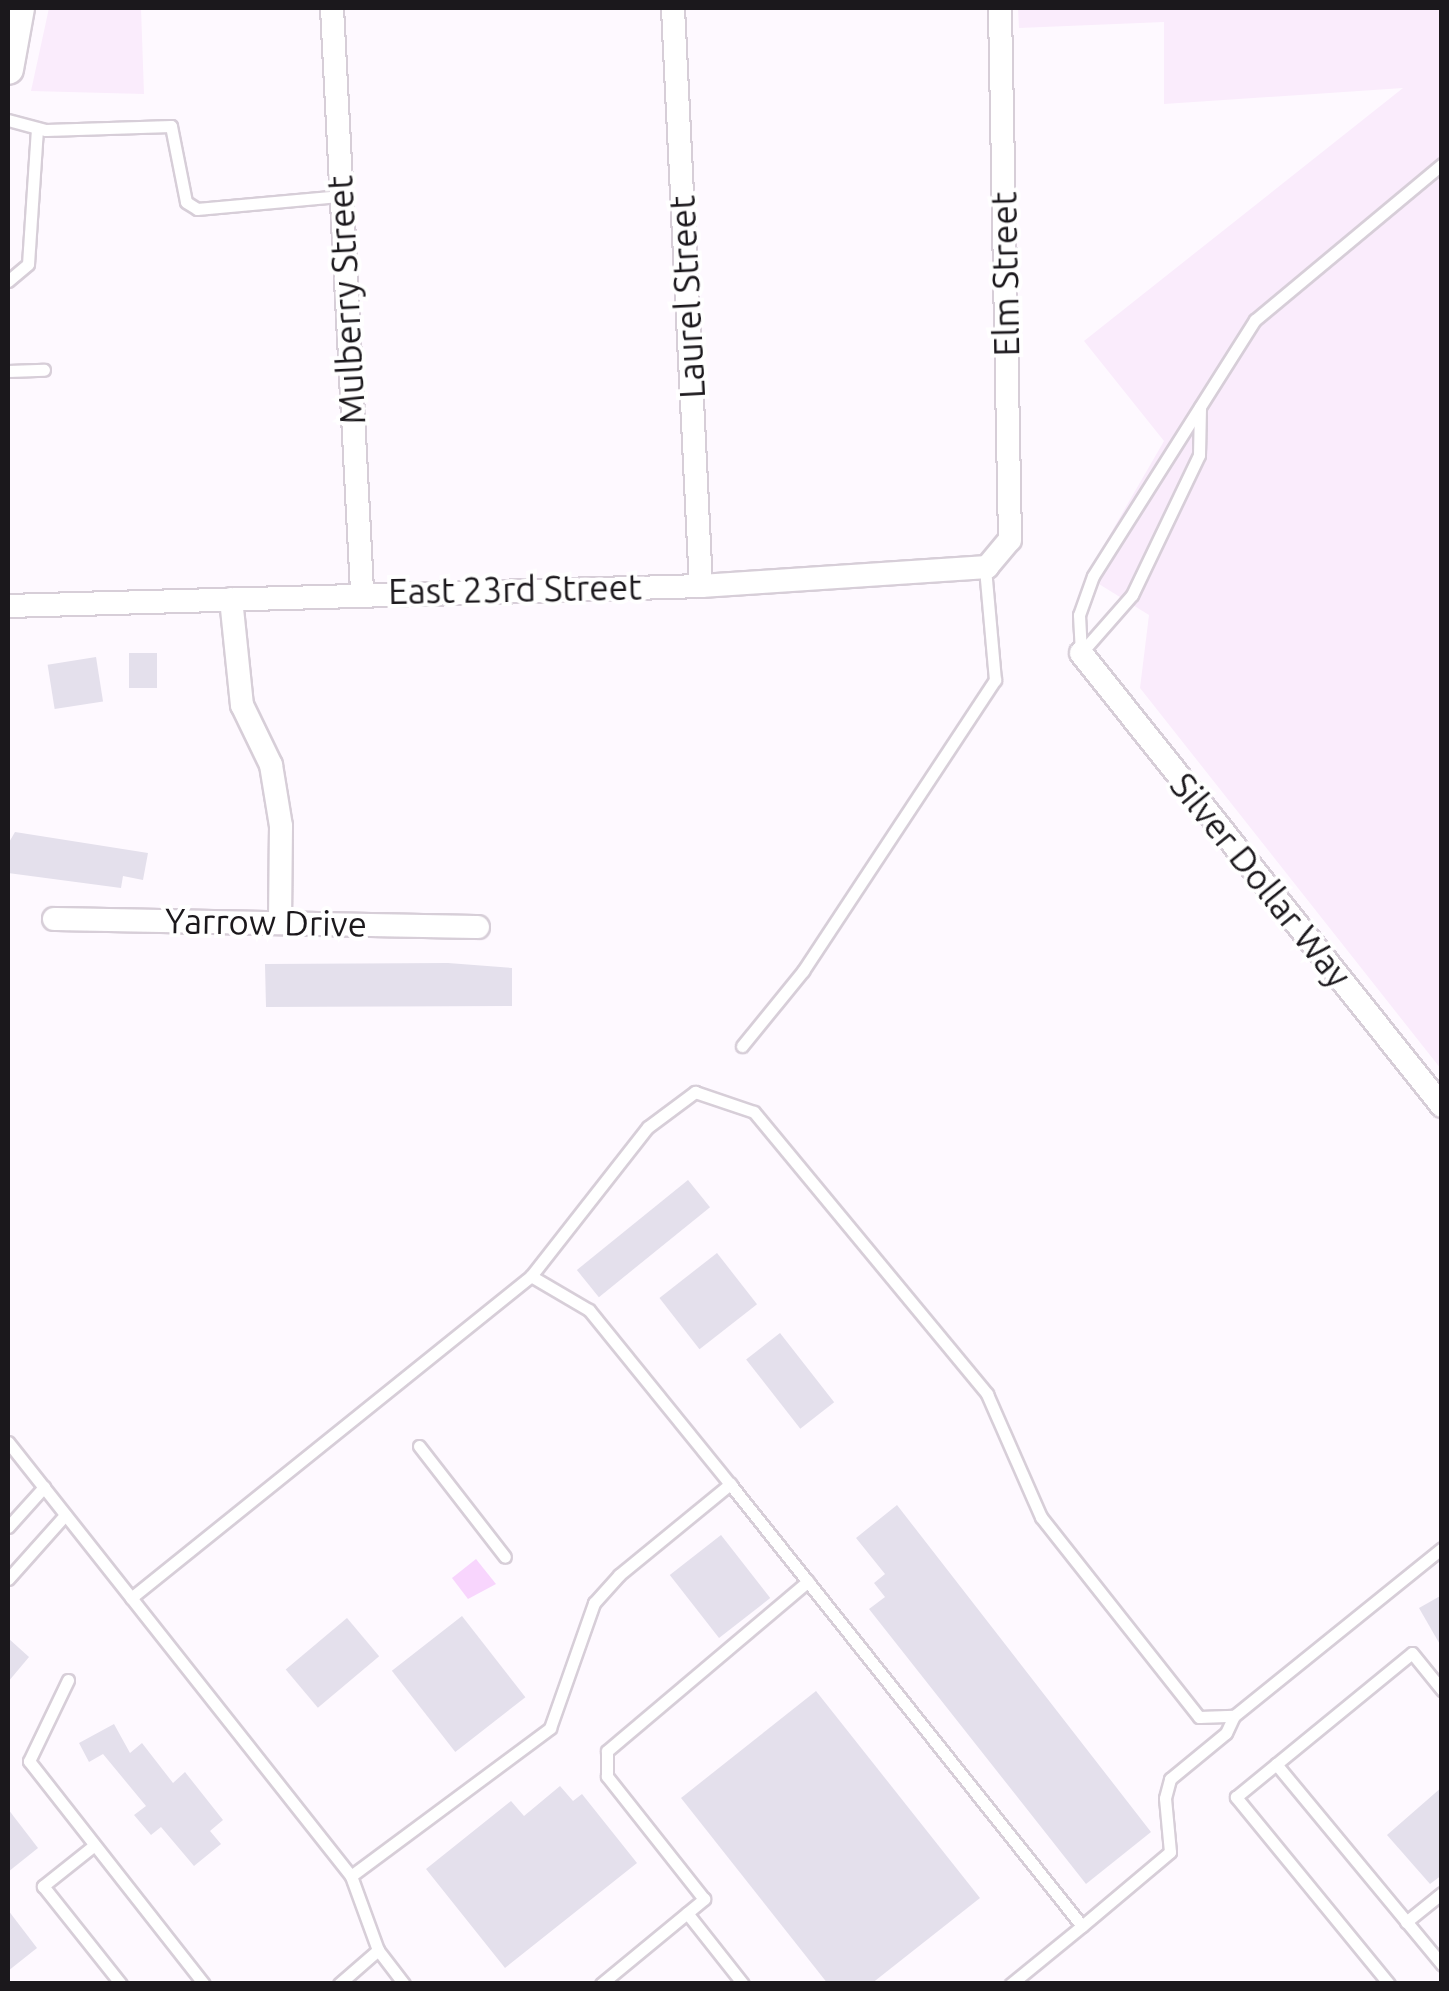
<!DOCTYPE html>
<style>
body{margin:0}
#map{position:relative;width:1449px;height:1991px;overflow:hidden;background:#fef9ff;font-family:Ubuntu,sans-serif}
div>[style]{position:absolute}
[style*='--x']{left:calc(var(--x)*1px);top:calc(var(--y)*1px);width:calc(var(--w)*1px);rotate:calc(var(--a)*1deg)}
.built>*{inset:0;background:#faecfc}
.green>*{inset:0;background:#f8d5fd}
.building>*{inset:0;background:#e4e0ec;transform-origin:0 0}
.roads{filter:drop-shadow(2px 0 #d7ced8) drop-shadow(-2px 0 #d7ced8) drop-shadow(0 2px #d7ced8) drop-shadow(0 -2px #d7ced8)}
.service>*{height:11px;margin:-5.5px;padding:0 5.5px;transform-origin:5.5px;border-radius:5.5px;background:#fff}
.minor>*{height:22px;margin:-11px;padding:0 11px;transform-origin:11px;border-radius:11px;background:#fff}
.tertiary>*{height:30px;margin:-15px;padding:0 15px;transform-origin:15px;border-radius:15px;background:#fff}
span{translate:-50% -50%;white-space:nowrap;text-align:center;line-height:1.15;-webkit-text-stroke:8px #fff;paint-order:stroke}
.street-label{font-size:35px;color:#1b181c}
.frame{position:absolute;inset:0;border:10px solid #1b181c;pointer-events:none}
</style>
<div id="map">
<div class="built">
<i style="clip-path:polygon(49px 8px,141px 8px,144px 94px,31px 91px)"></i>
<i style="clip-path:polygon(1018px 8px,1441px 8px,1441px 1069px,1140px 688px,1149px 615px,1086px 576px,1164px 441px,1084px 341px,1403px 88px,1164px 104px,1164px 22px,1019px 28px)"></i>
</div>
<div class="green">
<i style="clip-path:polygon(476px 1559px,496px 1584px,468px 1599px,452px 1578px)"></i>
</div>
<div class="building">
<i style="left:129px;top:653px;width:28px;height:35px"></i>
<i style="left:96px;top:657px;width:45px;height:49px;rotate:81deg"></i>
<i style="clip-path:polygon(15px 832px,148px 853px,143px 880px,123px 876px,121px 888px,8px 873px,8px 844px)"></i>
<i style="clip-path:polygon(448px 963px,512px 968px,512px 1006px,266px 1007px,265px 964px)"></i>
<i style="left:688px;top:1180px;width:35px;height:143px;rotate:51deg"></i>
<i style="left:717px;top:1253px;width:65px;height:73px;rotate:52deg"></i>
<i style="left:780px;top:1333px;width:88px;height:43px;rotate:52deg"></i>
<i style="clip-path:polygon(897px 1505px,1151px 1832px,1086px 1884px,869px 1609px,885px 1597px,874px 1583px,885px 1574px,856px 1538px)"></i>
<i style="left:721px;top:1535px;width:80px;height:65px;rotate:52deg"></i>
<i style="clip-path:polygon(1442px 1595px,1442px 1648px,1419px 1608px)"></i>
<i style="left:462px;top:1616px;width:103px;height:89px;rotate:52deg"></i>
<i style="left:347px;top:1618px;width:50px;height:80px;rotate:50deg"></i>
<i style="clip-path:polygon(8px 1638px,29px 1657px,8px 1682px)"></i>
<i style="clip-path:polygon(816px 1691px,980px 1898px,871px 1984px,828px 1984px,681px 1798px)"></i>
<i style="clip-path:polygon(114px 1724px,130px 1753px,142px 1743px,173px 1783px,185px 1772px,223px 1820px,210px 1831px,221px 1844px,194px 1866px,161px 1827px,151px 1835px,134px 1815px,146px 1806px,103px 1754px,89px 1762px,79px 1743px)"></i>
<i style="clip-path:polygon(560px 1786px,573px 1801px,582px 1794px,637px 1863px,505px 1968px,426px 1869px,511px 1801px,524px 1816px)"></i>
<i style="clip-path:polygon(1442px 1787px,1442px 1875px,1430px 1884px,1387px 1835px)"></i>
<i style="clip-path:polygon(8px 1809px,38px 1848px,8px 1872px)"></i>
<i style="clip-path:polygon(8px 1910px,37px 1948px,8px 1971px)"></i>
</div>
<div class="roads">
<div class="service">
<i style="--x:8;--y:120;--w:39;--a:15"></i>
<i style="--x:46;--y:130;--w:125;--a:-1.8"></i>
<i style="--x:171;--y:126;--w:77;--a:78.8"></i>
<i style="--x:186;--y:202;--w:13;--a:32"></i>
<i style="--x:197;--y:209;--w:145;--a:-5.2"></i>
<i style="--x:8;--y:281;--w:26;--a:-40"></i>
<i style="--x:28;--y:264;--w:136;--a:-86.2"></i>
<i style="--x:8;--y:371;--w:36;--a:-2"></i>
<i style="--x:1081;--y:653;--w:38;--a:-93"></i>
<i style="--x:1079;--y:615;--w:41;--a:-70.3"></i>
<i style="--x:1093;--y:576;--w:303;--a:-57.7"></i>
<i style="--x:1255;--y:320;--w:244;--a:-39.8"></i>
<i style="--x:1081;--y:653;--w:77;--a:-48.7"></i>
<i style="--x:1132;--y:595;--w:155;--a:-64.4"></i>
<i style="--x:1199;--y:455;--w:48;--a:-88.8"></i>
<i style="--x:742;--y:1046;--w:97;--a:-50.9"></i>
<i style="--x:803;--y:971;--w:349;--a:-56.6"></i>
<i style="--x:995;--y:680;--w:113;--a:-95.1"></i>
<i style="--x:531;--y:1276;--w:67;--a:30.4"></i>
<i style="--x:589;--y:1310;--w:224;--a:51"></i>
<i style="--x:8;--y:1442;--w:553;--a:51.68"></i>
<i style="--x:351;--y:1876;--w:79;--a:70"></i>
<i style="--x:378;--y:1950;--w:43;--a:52.6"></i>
<i style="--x:419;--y:1446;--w:140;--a:52.2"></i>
<i style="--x:8;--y:1527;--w:54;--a:-48"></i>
<i style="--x:8;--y:1579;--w:86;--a:-48.3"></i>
<i style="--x:131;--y:1598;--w:514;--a:-38.83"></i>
<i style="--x:531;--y:1276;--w:189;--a:-51.9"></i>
<i style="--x:648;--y:1127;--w:59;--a:-36.7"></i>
<i style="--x:695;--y:1092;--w:62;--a:18.7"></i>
<i style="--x:754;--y:1112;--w:366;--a:50.4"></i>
<i style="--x:987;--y:1394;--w:134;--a:66.3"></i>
<i style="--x:1041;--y:1517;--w:255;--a:51.7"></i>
<i style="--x:1199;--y:1717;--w:35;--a:-2"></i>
<i style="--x:1234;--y:1716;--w:267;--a:-38.9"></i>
<i style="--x:68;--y:1680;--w:90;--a:115.7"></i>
<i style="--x:29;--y:1761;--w:283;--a:51.9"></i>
<i style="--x:1276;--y:1764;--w:261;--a:50.4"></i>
<i style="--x:92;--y:1847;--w:63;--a:141.5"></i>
<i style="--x:43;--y:1886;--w:125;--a:51.5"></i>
<i style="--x:351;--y:1876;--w:248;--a:-36.6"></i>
<i style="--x:550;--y:1728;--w:133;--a:-70.6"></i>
<i style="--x:594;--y:1603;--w:38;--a:-48"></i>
<i style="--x:619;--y:1575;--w:144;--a:-39.3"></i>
<i style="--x:730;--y:1484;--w:565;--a:51.47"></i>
<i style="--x:1082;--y:1926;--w:92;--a:140.8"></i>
<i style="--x:687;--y:1913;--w:90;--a:51.7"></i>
<i style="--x:1406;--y:1922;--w:46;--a:-38.9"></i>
<i style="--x:1082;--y:1926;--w:115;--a:-40.1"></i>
<i style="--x:1170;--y:1852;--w:54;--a:-95.3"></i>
<i style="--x:1165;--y:1798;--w:20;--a:-75"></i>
<i style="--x:1170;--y:1779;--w:72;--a:-39.4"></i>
<i style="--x:1226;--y:1733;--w:19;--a:-65"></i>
<i style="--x:339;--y:1984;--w:52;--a:-41.1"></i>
<i style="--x:601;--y:1984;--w:134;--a:-39.5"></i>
<i style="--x:704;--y:1899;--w:157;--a:-128.3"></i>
<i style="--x:607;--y:1776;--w:25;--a:-90"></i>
<i style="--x:607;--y:1751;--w:263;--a:-40.2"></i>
<i style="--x:1389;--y:1984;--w:242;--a:-129.3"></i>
<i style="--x:1236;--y:1797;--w:227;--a:-39.3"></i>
<i style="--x:1412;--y:1653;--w:48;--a:51"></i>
</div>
<div class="minor">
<i style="--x:332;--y:8;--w:584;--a:87.05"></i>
<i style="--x:673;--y:8;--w:579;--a:87.23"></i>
<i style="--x:231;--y:599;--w:107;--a:84.1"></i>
<i style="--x:242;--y:705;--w:67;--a:64.2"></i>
<i style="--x:271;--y:765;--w:62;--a:80.7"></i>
<i style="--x:281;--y:826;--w:96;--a:90.6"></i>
<i style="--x:8;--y:606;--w:693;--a:-1.65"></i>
<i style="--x:701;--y:586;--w:287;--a:-3.8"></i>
<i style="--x:987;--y:567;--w:35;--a:-50"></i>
<i style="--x:1010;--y:540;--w:532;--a:-91.08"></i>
<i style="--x:1081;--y:653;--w:579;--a:51.45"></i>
<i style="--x:54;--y:919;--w:424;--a:1.1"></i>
</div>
<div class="tertiary">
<i style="--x:8;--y:69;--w:62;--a:-79.8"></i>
</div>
</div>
<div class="street-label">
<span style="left:1005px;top:274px;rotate:-91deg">Elm Street</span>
<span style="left:687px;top:297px;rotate:-93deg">Laurel Street</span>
<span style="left:346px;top:300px;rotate:-93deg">Mulberry Street</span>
<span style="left:515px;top:589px;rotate:-1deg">East 23rd Street</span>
<span style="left:1261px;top:880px;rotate:51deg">Silver Dollar Way</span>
<span style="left:266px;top:922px;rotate:1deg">Yarrow Drive</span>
</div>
<div class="frame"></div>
</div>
